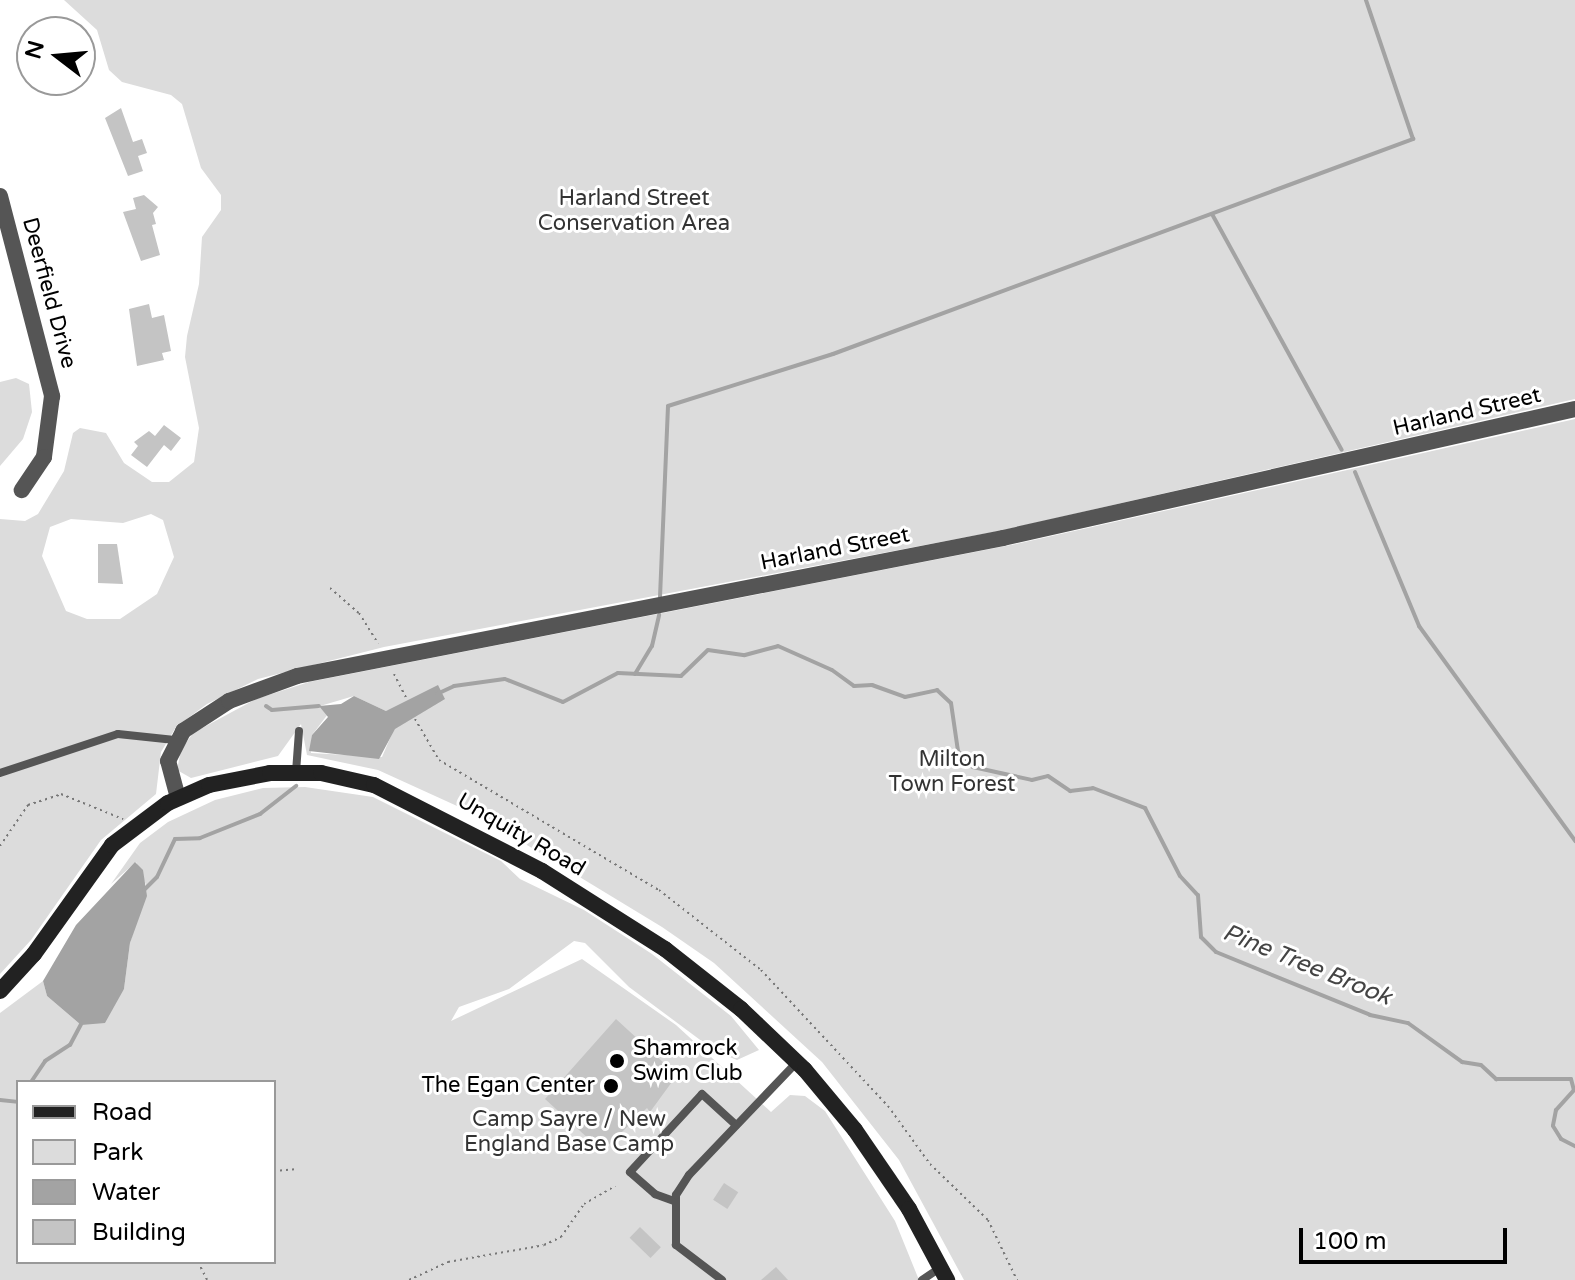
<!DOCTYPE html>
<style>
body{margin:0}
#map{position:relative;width:1575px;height:1280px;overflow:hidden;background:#fff;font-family:"Varela Round",sans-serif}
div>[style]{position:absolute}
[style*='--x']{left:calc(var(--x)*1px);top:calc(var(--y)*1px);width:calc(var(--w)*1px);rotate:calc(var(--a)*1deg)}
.green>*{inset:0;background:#dcdcdc}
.water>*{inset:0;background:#a3a3a3}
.stream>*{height:4px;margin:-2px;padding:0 2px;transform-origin:2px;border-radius:2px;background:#a3a3a3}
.building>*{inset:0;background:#c4c4c4;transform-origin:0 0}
.path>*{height:2px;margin-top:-1px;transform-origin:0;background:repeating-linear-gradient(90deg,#777 0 2px,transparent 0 6px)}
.service>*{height:8px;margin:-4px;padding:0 4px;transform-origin:4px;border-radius:4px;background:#555}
.minor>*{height:16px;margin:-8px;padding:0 8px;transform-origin:8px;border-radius:8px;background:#555}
.secondary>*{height:16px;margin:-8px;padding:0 8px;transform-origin:8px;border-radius:8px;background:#222}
.dots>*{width:22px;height:22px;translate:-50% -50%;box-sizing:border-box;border:4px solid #fff;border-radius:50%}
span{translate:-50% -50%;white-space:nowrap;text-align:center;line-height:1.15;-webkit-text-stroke:6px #fff;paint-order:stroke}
.park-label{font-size:22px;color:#333}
.street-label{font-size:22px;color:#000}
.poi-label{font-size:22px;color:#000}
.left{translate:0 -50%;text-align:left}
.right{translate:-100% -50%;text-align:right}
.water-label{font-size:24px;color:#444;font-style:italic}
.legend{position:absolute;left:16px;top:1080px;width:260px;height:184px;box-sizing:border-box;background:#fff;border:2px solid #999;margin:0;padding:10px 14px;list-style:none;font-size:24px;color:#000}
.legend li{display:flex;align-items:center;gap:16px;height:40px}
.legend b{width:40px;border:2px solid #999}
.north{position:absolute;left:16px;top:16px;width:80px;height:80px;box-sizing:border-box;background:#fff;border:2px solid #999;border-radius:50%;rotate:286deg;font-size:22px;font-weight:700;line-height:32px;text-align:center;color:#000}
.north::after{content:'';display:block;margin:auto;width:28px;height:36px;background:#000;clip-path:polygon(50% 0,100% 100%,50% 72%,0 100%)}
.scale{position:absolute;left:1299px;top:1228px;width:208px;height:36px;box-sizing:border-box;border:4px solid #000;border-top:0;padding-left:10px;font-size:24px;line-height:28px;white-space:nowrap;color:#000;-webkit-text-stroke:6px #fff;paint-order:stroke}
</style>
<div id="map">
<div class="green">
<i style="clip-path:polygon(evenodd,64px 0,1575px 0,1575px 399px,1004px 530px,384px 647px,258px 679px,207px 704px,176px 727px,161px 752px,156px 794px,101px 840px,31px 940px,0 974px,0 519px,25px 521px,38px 514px,64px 471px,73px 433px,80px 428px,106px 433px,124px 463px,152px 482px,169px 482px,194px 462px,199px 428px,185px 357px,187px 336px,199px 284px,202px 237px,221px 210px,221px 195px,201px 168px,182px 104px,171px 95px,122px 82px,109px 70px,97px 30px,64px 0,151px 514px,163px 520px,174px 557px,157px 594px,120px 619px,87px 619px,66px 611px,42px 556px,50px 527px,71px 519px,123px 523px,151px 514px)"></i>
<i style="clip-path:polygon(16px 378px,29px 384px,32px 412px,23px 439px,0 466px,0 382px)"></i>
<i style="clip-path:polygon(evenodd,1575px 419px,1575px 1280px,964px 1280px,899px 1160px,822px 1062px,714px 963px,662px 927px,479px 816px,378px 770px,307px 755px,301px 724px,278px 756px,191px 778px,177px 770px,181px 750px,193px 733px,256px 699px,309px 682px,1016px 544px,1575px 419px,354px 696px,386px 711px,444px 698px,394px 729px,382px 757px,311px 753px,312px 735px,328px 714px,320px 706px,354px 696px)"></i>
<i style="clip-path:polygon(evenodd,305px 787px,373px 797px,501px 861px,520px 879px,584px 910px,652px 954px,731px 1016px,759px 1050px,737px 1060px,715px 1051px,629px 987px,585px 943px,574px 941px,509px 989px,459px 1007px,451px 1021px,582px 959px,676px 1025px,771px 1112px,790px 1095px,805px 1096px,825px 1111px,895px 1221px,919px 1280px,0 1280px,0 1013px,43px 981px,47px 996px,81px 1025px,124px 989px,130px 943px,147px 887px,136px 862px,111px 884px,140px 843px,168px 822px,215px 800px,263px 788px,305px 787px,18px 1082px,274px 1082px,274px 1262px,18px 1262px,18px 1082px)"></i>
</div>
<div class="water">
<i style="clip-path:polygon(438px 685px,445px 699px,395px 729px,379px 759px,309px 751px,312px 735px,328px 717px,319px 706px,341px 704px,354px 696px,386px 711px)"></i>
<i style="clip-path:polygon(135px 862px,143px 870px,147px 896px,130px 943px,124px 989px,105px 1023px,81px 1025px,47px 996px,43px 981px,76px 925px)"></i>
</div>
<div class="stream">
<i style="--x:1212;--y:214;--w:269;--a:61.2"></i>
<i style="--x:1355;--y:472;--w:167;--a:67.4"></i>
<i style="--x:1419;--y:626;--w:266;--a:54"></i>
<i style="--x:660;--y:597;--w:191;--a:-87.6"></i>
<i style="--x:668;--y:406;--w:173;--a:-17.5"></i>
<i style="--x:833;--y:354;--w:619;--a:-20.34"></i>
<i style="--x:1413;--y:139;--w:147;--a:-108.7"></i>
<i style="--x:635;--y:674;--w:33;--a:-59"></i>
<i style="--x:652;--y:646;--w:32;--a:-77"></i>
<i style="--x:437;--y:694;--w:19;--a:-25"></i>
<i style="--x:454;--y:686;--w:51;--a:-7.8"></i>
<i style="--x:505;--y:679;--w:62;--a:21.6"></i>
<i style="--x:563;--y:702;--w:62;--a:-27.8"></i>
<i style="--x:618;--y:673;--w:63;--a:2.7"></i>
<i style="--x:681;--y:676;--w:37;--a:-44"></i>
<i style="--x:708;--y:650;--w:37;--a:8"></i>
<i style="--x:745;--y:655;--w:34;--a:-15"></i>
<i style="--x:778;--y:646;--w:59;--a:24"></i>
<i style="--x:832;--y:670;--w:27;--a:36"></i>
<i style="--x:854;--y:686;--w:18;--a:-3"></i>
<i style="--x:872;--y:685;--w:35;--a:20"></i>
<i style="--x:905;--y:697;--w:33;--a:-12"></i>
<i style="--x:937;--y:690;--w:19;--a:43"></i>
<i style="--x:951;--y:703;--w:49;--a:81.7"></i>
<i style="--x:958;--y:751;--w:22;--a:47"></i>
<i style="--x:973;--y:767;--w:60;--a:12.4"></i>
<i style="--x:1032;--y:780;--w:16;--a:-14"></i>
<i style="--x:1048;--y:776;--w:27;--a:34"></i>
<i style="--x:1070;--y:791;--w:23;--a:-7"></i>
<i style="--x:1093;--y:788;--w:56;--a:21"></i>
<i style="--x:1145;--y:808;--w:76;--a:62.8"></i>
<i style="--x:1180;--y:876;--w:26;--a:47"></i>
<i style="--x:1198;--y:895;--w:42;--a:85.9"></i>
<i style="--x:1201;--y:937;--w:21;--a:45"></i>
<i style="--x:1216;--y:952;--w:166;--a:22.2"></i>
<i style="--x:1370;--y:1015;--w:39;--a:12"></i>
<i style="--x:1408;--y:1023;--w:67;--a:35.8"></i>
<i style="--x:1462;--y:1062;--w:19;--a:9"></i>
<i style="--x:1481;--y:1065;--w:21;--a:43"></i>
<i style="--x:1496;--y:1079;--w:75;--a:0"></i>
<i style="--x:1571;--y:1079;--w:11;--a:75"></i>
<i style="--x:1574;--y:1090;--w:27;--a:132"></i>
<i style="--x:1556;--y:1110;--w:16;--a:101"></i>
<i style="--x:1553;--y:1126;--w:15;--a:58"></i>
<i style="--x:1561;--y:1139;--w:16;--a:27"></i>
<i style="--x:266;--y:706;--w:7;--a:34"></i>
<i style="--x:272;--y:710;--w:47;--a:-4.9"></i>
<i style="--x:144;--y:890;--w:18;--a:-45"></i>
<i style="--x:157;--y:877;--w:42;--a:-64.7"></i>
<i style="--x:175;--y:839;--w:25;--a:-2"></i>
<i style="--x:200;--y:838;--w:65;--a:-21.8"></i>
<i style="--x:260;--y:814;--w:46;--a:-37.9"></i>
<i style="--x:31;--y:1082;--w:25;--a:-56"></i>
<i style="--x:45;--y:1061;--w:30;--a:-33"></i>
<i style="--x:70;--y:1045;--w:26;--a:-62"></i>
<i style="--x:0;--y:1100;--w:18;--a:6"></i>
</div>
<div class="building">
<i style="clip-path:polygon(39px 80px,67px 80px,71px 91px,55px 96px,50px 81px,40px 84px)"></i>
<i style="clip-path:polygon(121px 108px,133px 142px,142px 139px,147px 153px,138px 156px,143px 171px,128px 176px,105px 118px)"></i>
<i style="clip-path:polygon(144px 195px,158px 207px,153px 213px,156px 224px,152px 225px,160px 255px,141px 261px,123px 212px,136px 209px,133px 198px)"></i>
<i style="clip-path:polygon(149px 304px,152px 318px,164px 315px,171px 351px,162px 353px,164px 360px,137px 366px,129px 309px)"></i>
<i style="clip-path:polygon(164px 425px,181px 438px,171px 451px,164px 445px,147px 467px,131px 455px,138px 446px,134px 442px,149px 431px,155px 436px)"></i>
<i style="clip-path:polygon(98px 544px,117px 544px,123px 584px,98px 583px)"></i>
<i style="clip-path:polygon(616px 1019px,677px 1075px,650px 1112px,647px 1108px,602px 1151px,545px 1099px)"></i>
<i style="left:724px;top:1183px;width:17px;height:20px;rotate:33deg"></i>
<i style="left:640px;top:1227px;width:29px;height:15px;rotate:44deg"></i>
<i style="clip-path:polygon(776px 1267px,788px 1280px,761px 1280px)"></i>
</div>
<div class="path">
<i style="--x:330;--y:588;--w:38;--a:41"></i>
<i style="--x:359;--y:613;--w:36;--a:58"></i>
<i style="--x:394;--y:674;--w:27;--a:63"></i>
<i style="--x:415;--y:719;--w:48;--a:59.7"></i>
<i style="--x:439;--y:760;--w:256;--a:30.6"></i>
<i style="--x:659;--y:890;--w:130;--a:38.1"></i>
<i style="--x:761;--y:970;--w:186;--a:47"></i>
<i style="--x:888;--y:1106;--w:72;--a:54.1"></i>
<i style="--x:930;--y:1164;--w:81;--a:44"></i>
<i style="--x:988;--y:1220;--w:67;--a:64.2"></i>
<i style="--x:0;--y:846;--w:50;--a:-55.7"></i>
<i style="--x:28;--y:805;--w:35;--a:-18"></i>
<i style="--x:61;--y:794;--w:67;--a:22"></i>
<i style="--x:274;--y:1171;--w:21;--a:-5"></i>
<i style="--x:198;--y:1262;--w:20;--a:63"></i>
<i style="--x:409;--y:1280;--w:43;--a:-24.8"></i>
<i style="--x:448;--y:1262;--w:97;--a:-10"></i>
<i style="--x:544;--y:1245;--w:19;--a:-25"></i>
<i style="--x:561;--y:1237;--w:40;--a:-55.1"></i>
<i style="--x:584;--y:1204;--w:36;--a:-30"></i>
</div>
<div class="service">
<i style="--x:296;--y:772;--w:41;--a:-85.8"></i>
<i style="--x:0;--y:773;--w:124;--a:-18.3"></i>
<i style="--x:118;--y:734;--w:57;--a:6"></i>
<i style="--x:674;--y:1201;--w:20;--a:-160"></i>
<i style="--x:655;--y:1194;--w:33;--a:-139"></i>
<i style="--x:630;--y:1172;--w:106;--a:-47.3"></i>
<i style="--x:702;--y:1094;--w:46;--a:42.4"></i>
<i style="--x:722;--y:1280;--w:58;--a:-142.7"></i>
<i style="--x:676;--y:1245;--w:50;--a:-90"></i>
<i style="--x:676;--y:1195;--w:24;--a:-57"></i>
<i style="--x:689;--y:1175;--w:156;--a:-46.3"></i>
<i style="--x:922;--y:1280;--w:22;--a:-34"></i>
</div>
<div class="minor">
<i style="--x:0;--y:196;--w:207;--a:75.4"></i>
<i style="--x:52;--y:396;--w:62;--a:97.5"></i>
<i style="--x:44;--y:457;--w:40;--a:124"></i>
<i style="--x:178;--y:798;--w:38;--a:-105"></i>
<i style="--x:168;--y:761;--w:34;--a:-63"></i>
<i style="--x:183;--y:731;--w:55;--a:-33.1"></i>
<i style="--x:229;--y:701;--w:72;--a:-20.2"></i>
<i style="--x:297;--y:676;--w:719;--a:-11.06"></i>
<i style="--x:1003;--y:538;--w:586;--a:-12.71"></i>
</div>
<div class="secondary">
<i style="--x:0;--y:991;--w:50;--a:-47.4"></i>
<i style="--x:34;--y:954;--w:134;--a:-54.4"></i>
<i style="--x:112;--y:845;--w:70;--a:-36.9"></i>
<i style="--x:168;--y:803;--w:45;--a:-23.7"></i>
<i style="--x:209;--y:785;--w:62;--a:-11.1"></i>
<i style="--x:270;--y:773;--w:51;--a:0"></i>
<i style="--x:321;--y:773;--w:54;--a:12.8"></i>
<i style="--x:374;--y:785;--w:189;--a:27.1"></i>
<i style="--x:542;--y:871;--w:146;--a:32.4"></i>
<i style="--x:665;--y:949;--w:97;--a:38.3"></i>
<i style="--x:741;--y:1009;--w:88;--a:43.6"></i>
<i style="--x:805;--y:1070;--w:78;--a:50.2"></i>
<i style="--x:855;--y:1130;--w:96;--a:55.6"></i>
<i style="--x:909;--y:1209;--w:81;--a:61.8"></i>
</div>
<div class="dots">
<i style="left:617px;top:1061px;background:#000"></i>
<i style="left:611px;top:1086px;background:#000"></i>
</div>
<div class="park-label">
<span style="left:634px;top:211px">Harland Street<br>Conservation Area</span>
<span style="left:952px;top:772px">Milton<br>Town Forest</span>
<span style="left:569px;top:1132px">Camp Sayre / New<br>England Base Camp</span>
</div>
<div class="street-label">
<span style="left:49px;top:293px;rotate:75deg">Deerfield Drive</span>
<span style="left:1467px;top:412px;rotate:-13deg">Harland Street</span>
<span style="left:835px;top:549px;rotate:-11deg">Harland Street</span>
<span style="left:521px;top:835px;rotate:30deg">Unquity Road</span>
</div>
<div class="poi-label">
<span class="left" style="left:633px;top:1061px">Shamrock<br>Swim Club</span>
<span class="right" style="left:595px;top:1086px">The Egan Center</span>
</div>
<div class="water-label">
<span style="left:1307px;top:965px;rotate:22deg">Pine Tree Brook</span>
</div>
<ul class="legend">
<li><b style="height:10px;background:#222"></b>Road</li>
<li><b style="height:22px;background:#dcdcdc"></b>Park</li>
<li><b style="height:22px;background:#a3a3a3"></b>Water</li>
<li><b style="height:22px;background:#c4c4c4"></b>Building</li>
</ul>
<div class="north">N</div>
<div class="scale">100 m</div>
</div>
